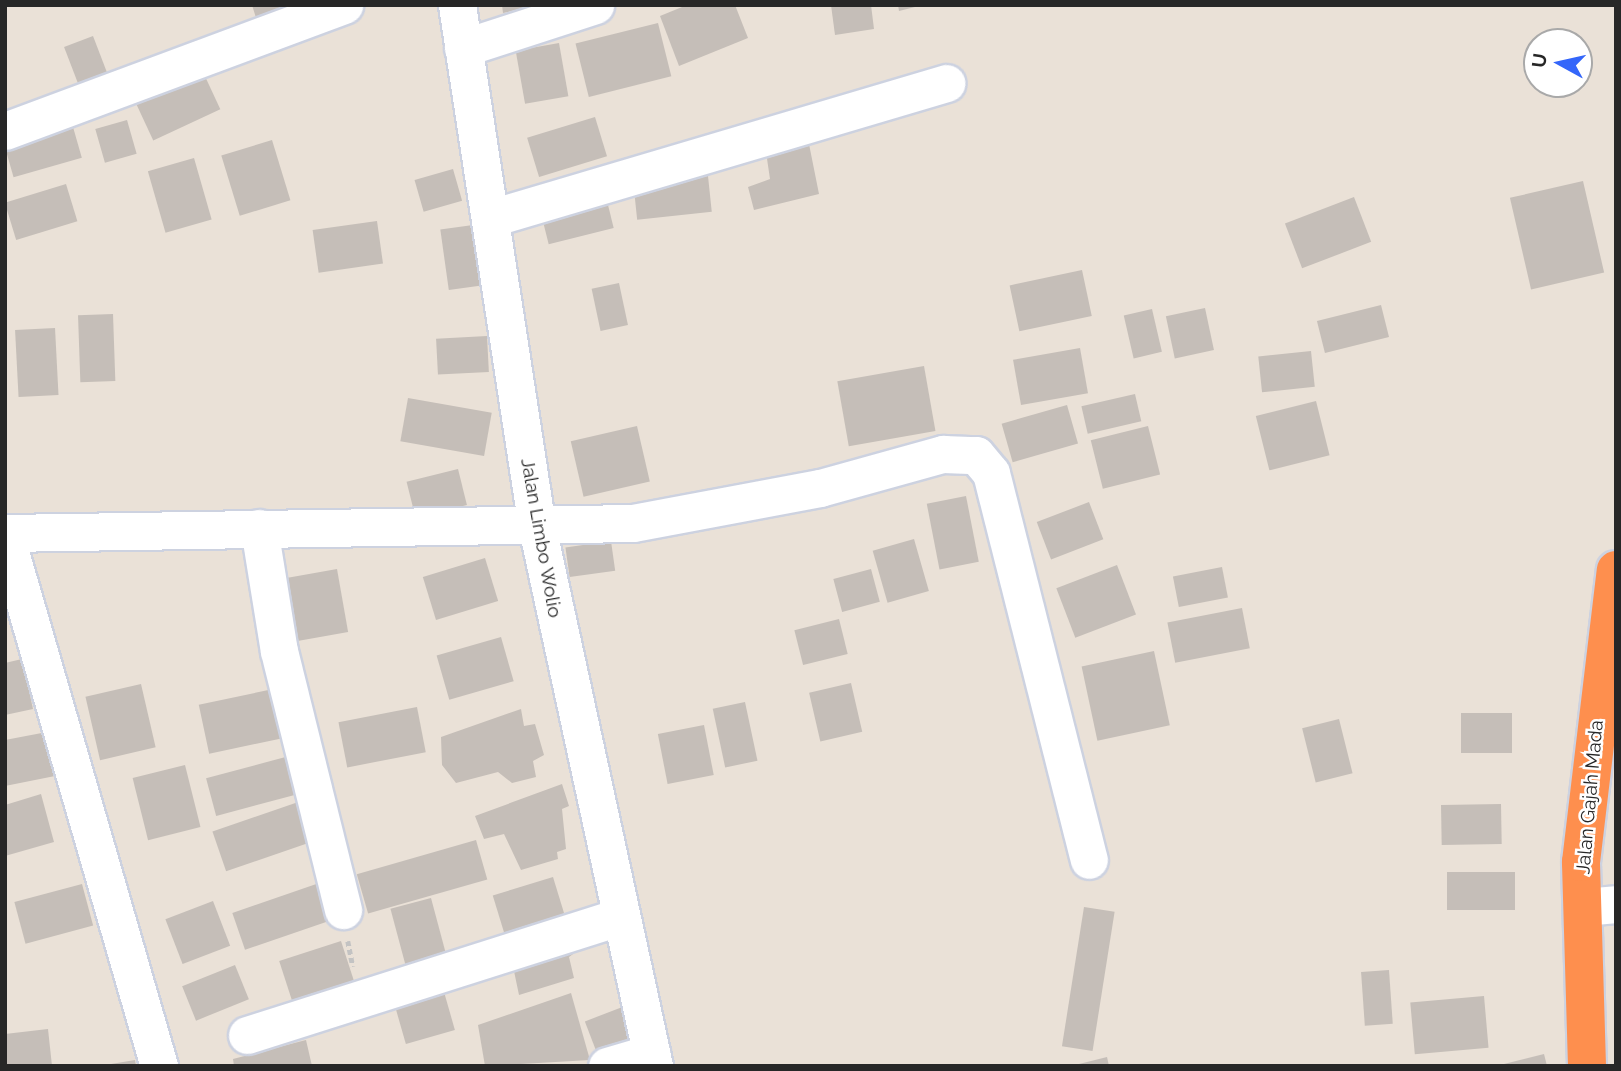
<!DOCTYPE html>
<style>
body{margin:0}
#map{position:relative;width:1621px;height:1071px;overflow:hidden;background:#eae1d7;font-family:Raleway,sans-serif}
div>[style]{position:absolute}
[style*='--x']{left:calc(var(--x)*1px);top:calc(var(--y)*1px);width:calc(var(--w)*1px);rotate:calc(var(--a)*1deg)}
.building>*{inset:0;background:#c5beb8;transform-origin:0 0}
.path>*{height:4.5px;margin-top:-2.25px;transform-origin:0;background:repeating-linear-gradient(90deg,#c3c3c3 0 5px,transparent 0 8.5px)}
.roads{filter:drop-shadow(2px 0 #cdd2e0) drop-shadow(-2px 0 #cdd2e0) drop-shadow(0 2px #cdd2e0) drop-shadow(0 -2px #cdd2e0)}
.minor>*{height:37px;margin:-18.5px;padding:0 18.5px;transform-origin:18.5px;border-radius:18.5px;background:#fff}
.highway>*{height:38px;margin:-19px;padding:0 19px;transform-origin:19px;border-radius:19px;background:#fe8f4e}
span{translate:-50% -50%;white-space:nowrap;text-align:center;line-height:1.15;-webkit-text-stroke:5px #fff;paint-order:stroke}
.street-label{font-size:19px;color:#272727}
.frame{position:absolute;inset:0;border:7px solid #272727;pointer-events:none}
.north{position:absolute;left:1523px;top:28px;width:70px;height:70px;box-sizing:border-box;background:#fff;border:2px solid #a9a9a9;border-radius:50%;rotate:278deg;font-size:19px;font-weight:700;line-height:28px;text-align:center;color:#272727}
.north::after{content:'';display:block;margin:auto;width:24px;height:32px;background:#3466fa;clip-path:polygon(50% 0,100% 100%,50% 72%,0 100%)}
</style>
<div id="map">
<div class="building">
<i style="clip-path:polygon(252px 5px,291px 5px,292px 10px,257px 21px)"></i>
<i style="clip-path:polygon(502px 5px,534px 5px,534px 6px,503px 13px)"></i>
<i style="clip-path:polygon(687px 5px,735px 5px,748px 38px,679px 66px,660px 16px)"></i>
<i style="clip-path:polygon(831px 5px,871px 5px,874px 29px,835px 35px)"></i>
<i style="clip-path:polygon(898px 5px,919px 5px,919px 6px,899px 11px)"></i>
<i style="left:658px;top:23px;width:55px;height:85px;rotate:76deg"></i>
<i style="left:93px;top:36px;width:42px;height:31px;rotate:69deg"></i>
<i style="left:559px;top:43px;width:54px;height:44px;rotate:80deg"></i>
<i style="left:203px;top:72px;width:41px;height:74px;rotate:65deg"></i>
<i style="left:595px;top:117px;width:41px;height:71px;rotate:73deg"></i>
<i style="left:127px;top:120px;width:35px;height:33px;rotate:74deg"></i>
<i style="left:73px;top:127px;width:32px;height:71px;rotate:74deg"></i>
<i style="clip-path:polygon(808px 139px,819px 194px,754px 210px,748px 187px,770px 179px,766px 152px)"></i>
<i style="left:272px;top:140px;width:63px;height:53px;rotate:73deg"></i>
<i style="left:194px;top:158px;width:64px;height:48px;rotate:74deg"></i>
<i style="left:453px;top:169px;width:33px;height:40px;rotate:74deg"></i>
<i style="left:708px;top:176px;width:36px;height:75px;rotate:84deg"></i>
<i style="left:1583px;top:181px;width:94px;height:75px;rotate:77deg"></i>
<i style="left:66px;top:184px;width:39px;height:64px;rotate:73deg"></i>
<i style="left:605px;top:193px;width:36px;height:67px;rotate:76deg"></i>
<i style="left:1354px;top:197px;width:48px;height:74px;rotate:69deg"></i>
<i style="left:377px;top:221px;width:43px;height:65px;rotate:82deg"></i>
<i style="left:473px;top:225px;width:61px;height:33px;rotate:82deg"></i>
<i style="left:1082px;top:270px;width:47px;height:74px;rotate:78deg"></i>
<i style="left:619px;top:283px;width:43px;height:28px;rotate:78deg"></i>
<i style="left:1381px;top:305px;width:33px;height:66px;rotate:76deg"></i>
<i style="left:1205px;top:308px;width:43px;height:40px;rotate:78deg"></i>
<i style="left:1152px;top:309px;width:44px;height:29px;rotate:77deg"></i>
<i style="left:113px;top:314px;width:67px;height:35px;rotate:88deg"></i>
<i style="left:55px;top:328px;width:67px;height:40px;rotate:87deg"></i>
<i style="left:487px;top:336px;width:36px;height:51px;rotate:87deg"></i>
<i style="left:1080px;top:348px;width:46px;height:68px;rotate:80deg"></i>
<i style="left:1311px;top:351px;width:36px;height:53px;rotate:84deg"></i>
<i style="left:924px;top:366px;width:66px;height:88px;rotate:80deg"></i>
<i style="left:1135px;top:394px;width:28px;height:55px;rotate:77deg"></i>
<i style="left:408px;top:398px;width:85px;height:44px;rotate:10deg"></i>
<i style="left:1316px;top:401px;width:56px;height:62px;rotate:76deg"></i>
<i style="left:1067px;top:405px;width:40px;height:68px;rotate:74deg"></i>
<i style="left:637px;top:426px;width:57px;height:68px;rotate:77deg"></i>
<i style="left:1148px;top:426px;width:50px;height:59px;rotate:76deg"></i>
<i style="left:458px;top:469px;width:37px;height:53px;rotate:76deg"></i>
<i style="left:966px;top:496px;width:67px;height:40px;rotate:79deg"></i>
<i style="left:1089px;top:502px;width:40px;height:56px;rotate:69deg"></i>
<i style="left:914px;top:539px;width:54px;height:43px;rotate:74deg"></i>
<i style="left:611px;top:541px;width:30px;height:46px;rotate:82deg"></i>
<i style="left:485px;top:558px;width:45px;height:65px;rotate:73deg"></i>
<i style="left:1117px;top:565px;width:53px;height:65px;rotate:69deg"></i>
<i style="left:1222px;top:567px;width:31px;height:50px;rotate:79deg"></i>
<i style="left:337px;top:569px;width:64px;height:57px;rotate:80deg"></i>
<i style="left:871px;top:569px;width:34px;height:39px;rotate:75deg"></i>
<i style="left:1242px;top:608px;width:41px;height:76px;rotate:79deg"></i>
<i style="left:839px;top:619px;width:36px;height:46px;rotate:76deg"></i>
<i style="left:501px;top:637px;width:46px;height:67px;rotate:74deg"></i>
<i style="left:1154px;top:651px;width:76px;height:74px;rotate:78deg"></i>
<i style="clip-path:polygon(22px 659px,33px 709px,5px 715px,5px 663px)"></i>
<i style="left:851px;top:683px;width:50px;height:43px;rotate:77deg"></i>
<i style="left:141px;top:684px;width:65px;height:57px;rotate:77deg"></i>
<i style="left:278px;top:688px;width:50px;height:81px;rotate:78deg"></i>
<i style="left:745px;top:702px;width:60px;height:33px;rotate:78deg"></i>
<i style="left:417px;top:707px;width:46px;height:80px;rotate:79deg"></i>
<i style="clip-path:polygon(521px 709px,524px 726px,535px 724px,544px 755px,533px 761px,536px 777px,512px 783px,498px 772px,456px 783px,442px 765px,441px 737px)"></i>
<i style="left:1461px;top:713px;width:51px;height:40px"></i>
<i style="left:1339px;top:719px;width:56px;height:38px;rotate:76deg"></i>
<i style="left:704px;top:725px;width:51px;height:47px;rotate:79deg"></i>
<i style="clip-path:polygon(47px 732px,55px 776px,5px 786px,5px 740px)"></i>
<i style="left:293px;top:755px;width:39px;height:90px;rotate:75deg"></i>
<i style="left:185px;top:765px;width:64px;height:54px;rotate:76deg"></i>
<i style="clip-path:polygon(562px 784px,569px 806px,562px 809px,566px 849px,557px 852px,558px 859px,521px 870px,504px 834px,484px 839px,475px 816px)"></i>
<i style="clip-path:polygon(41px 794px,54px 842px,5px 856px,5px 805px)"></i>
<i style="left:307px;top:799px;width:42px;height:100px;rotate:71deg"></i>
<i style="left:1501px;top:804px;width:40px;height:60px;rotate:89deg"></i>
<i style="left:476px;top:840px;width:41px;height:124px;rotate:74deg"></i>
<i style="left:1447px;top:872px;width:68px;height:38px"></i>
<i style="left:553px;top:877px;width:51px;height:63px;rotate:73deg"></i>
<i style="left:325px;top:881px;width:39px;height:98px;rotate:71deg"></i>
<i style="left:82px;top:884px;width:43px;height:70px;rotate:75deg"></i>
<i style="left:431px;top:898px;width:60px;height:42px;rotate:75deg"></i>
<i style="left:213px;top:901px;width:48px;height:51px;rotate:69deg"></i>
<i style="left:1084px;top:907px;width:31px;height:141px;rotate:9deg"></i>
<i style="clip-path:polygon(575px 937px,577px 951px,569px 957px,574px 978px,519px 995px,510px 952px)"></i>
<i style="left:341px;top:941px;width:48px;height:65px;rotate:72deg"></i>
<i style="left:235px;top:965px;width:37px;height:57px;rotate:68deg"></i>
<i style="left:1389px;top:970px;width:54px;height:28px;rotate:86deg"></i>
<i style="left:440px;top:978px;width:54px;height:51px;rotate:74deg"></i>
<i style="clip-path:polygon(571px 993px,590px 1060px,485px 1066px,478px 1025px)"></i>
<i style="left:1484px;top:996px;width:52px;height:74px;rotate:85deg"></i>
<i style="left:625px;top:1006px;width:34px;height:43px;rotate:69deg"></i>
<i style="clip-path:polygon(48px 1029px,52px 1066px,5px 1066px,5px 1034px)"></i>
<i style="clip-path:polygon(306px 1040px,312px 1066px,234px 1066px,233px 1059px)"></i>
<i style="clip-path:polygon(1544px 1054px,1547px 1066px,1501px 1066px,1500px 1065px)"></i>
<i style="clip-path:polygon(1107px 1057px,1109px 1066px,1075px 1066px,1075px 1065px)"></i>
<i style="clip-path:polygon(135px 1060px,136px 1066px,111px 1066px,111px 1064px)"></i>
</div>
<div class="path">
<i style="--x:348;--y:941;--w:26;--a:79"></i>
</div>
<div class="roads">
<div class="minor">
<i style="--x:457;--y:5;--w:528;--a:81.29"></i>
<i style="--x:537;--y:527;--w:552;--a:77.75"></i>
<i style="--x:463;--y:48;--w:139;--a:-18"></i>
<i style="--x:5;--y:131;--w:362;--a:-20.4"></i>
<i style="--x:491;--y:218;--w:475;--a:-16.5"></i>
<i style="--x:259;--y:528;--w:125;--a:80.8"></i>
<i style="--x:279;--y:651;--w:267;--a:76.1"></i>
<i style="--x:5;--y:533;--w:628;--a:-0.91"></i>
<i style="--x:633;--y:523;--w:190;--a:-10.6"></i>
<i style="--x:820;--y:488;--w:128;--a:-15.5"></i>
<i style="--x:943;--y:454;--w:33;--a:2"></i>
<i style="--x:976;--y:455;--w:23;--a:50"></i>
<i style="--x:991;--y:473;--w:399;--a:75.8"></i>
<i style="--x:5;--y:535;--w:553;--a:73.83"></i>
<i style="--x:1583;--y:907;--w:33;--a:-5"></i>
<i style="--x:247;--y:1035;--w:390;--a:-17.6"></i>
<i style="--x:607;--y:1066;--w:46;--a:-16.5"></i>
</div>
<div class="highway">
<i style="--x:1587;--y:1066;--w:204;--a:-91.7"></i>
<i style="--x:1581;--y:862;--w:294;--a:-83.2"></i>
</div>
</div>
<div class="street-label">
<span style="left:541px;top:538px;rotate:80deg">Jalan Limbo Wolio</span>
<span style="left:1590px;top:797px;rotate:-85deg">Jalan Gajah Mada</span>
</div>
<div class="frame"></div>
<div class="north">U</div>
</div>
